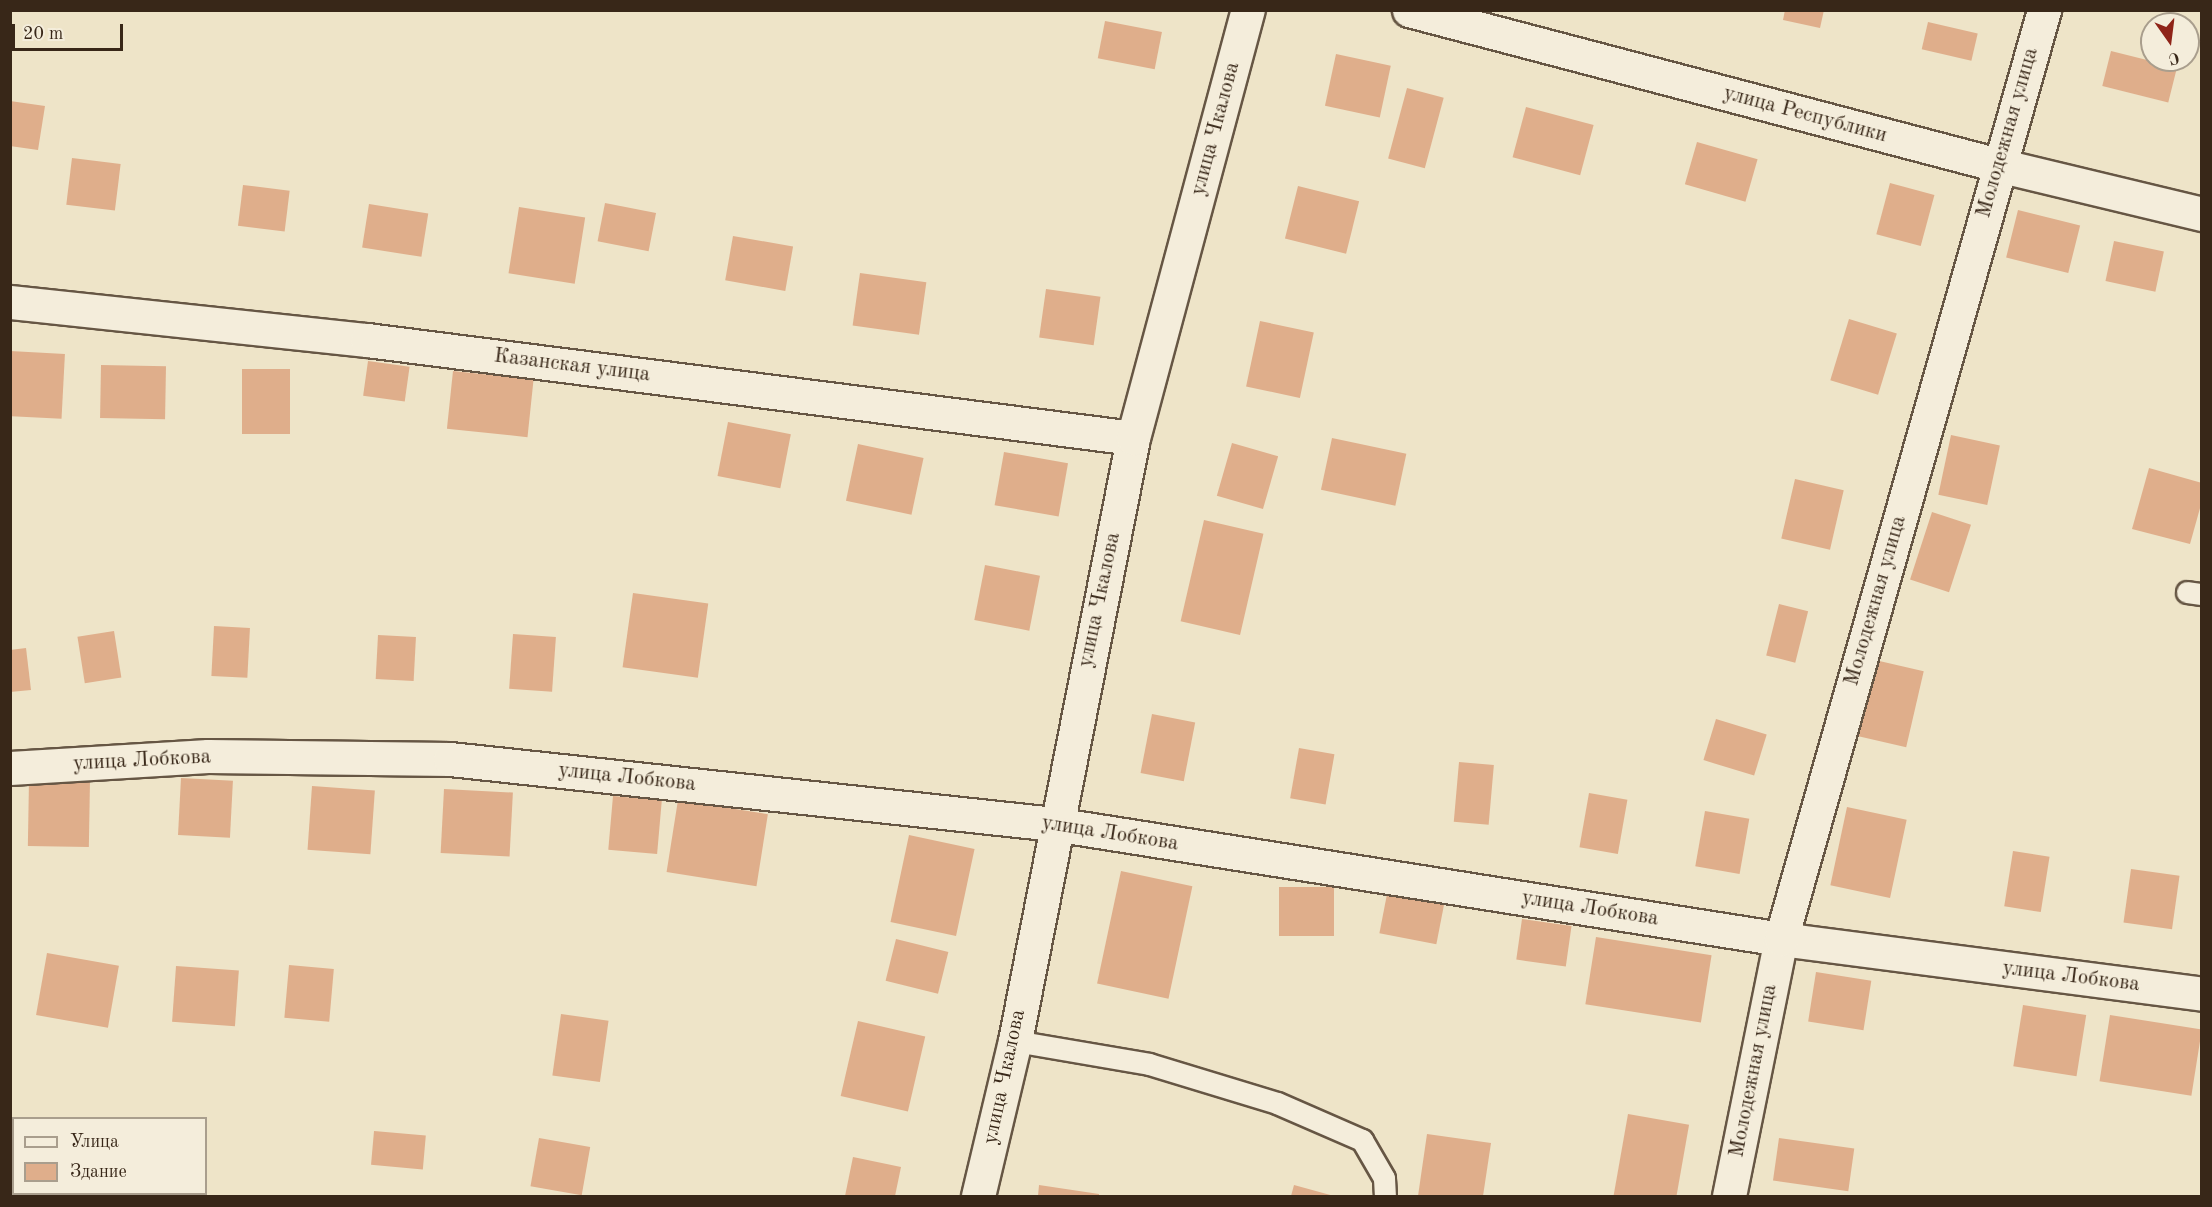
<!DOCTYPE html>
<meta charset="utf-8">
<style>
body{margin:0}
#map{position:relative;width:2212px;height:1207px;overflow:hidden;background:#eee4c8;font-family:"Old Standard TT",serif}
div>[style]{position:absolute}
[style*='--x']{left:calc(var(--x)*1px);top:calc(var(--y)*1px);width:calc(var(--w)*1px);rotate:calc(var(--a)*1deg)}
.building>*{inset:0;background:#dfae8b;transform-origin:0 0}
.roads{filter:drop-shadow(2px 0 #665644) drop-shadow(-2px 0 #665644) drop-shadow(0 2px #665644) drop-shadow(0 -2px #665644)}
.service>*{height:21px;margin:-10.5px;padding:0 10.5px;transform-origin:10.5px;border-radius:10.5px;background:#f4eddb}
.minor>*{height:33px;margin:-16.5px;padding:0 16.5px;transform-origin:16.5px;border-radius:16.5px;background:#f4eddb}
.secondary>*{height:33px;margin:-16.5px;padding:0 16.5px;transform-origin:16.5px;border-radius:16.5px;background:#f4eddb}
span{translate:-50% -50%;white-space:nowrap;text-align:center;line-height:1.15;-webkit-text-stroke:4.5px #f4eddb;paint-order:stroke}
.street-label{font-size:21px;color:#382718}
.frame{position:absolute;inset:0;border:12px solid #382718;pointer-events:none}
.legend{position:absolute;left:12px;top:1117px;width:195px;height:78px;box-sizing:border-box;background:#f4eddb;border:2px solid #a99e8d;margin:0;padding:8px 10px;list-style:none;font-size:18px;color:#382718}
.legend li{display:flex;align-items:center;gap:12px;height:30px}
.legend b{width:30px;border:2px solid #a99e8d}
.north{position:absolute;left:2140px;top:12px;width:60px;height:60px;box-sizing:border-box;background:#f4eddb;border:2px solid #a99e8d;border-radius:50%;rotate:166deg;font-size:16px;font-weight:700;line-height:24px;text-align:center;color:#382718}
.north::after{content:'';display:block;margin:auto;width:21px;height:27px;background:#8f2418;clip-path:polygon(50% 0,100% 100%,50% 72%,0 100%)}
.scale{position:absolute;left:12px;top:24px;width:111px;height:27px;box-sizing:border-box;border:3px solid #382718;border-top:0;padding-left:8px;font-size:18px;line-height:21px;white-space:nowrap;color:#382718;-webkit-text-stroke:4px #f4eddb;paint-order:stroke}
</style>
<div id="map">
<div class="building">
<i style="clip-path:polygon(1785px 10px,1824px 10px,1820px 28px,1783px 20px)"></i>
<i style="left:1105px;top:21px;width:58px;height:38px;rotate:11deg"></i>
<i style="left:1928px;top:22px;width:51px;height:28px;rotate:13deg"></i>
<i style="left:2111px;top:51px;width:68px;height:36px;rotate:14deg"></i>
<i style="left:1336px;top:54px;width:56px;height:53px;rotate:12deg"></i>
<i style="left:1407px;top:88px;width:38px;height:73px;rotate:15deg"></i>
<i style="clip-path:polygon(10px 101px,45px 106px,38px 150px,10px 146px)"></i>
<i style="left:1526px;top:107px;width:70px;height:52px;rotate:15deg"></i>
<i style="left:1697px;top:142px;width:63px;height:44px;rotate:16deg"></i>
<i style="left:72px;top:158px;width:49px;height:47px;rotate:7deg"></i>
<i style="left:1890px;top:183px;width:46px;height:53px;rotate:15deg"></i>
<i style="left:243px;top:185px;width:47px;height:41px;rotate:7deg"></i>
<i style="left:1298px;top:186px;width:63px;height:54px;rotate:14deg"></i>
<i style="left:605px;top:203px;width:52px;height:39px;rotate:11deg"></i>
<i style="left:369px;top:204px;width:60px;height:44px;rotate:9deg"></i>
<i style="left:519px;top:207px;width:67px;height:67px;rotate:9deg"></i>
<i style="left:2018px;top:210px;width:64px;height:49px;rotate:14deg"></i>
<i style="left:733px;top:236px;width:61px;height:45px;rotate:10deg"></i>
<i style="left:2114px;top:241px;width:51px;height:41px;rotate:12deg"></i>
<i style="left:860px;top:273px;width:67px;height:53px;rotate:8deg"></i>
<i style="left:1046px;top:289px;width:55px;height:49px;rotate:8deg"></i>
<i style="left:1849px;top:319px;width:50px;height:64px;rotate:17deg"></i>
<i style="left:1260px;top:321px;width:55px;height:67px;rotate:12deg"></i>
<i style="left:10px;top:351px;width:55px;height:65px;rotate:3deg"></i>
<i style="left:368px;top:361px;width:42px;height:35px;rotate:8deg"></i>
<i style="left:101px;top:365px;width:65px;height:53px;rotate:1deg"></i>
<i style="left:242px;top:369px;width:48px;height:65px"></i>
<i style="left:453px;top:371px;width:81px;height:58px;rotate:6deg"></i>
<i style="left:728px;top:422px;width:64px;height:55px;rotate:11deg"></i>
<i style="left:1951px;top:435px;width:50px;height:61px;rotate:12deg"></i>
<i style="left:1332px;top:438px;width:76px;height:53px;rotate:12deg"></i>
<i style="left:1232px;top:443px;width:48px;height:55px;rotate:16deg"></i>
<i style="left:858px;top:444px;width:67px;height:58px;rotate:12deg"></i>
<i style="left:1004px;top:452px;width:65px;height:54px;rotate:10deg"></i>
<i style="clip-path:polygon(2149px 468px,2202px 483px,2202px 501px,2190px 544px,2132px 529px)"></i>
<i style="left:1795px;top:479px;width:50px;height:61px;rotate:13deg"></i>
<i style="left:1932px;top:512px;width:41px;height:71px;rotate:18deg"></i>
<i style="left:1204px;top:520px;width:61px;height:104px;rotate:13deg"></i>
<i style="left:985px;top:565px;width:56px;height:56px;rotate:11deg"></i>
<i style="left:633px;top:593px;width:76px;height:75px;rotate:8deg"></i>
<i style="left:1779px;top:604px;width:30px;height:53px;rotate:14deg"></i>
<i style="left:214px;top:626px;width:36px;height:50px;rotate:3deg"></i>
<i style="left:114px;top:631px;width:47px;height:37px;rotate:81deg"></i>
<i style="left:513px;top:634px;width:43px;height:55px;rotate:4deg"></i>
<i style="left:378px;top:635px;width:38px;height:44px;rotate:3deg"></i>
<i style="clip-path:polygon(26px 648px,31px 690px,10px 692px,10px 650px)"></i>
<i style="left:1875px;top:660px;width:50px;height:78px;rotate:13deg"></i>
<i style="left:1152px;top:714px;width:44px;height:60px;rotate:11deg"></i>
<i style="left:1716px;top:719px;width:53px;height:43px;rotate:17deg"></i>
<i style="left:1299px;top:748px;width:36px;height:51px;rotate:10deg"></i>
<i style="left:1459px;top:762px;width:35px;height:60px;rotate:5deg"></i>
<i style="left:181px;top:778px;width:52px;height:57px;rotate:3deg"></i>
<i style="left:29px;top:780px;width:61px;height:66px;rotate:1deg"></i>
<i style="left:312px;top:786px;width:63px;height:64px;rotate:4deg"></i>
<i style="left:444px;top:789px;width:69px;height:64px;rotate:3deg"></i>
<i style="left:1589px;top:793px;width:39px;height:55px;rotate:10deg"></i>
<i style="left:613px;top:796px;width:49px;height:54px;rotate:5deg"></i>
<i style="left:678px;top:800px;width:91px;height:73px;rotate:9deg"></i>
<i style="left:1847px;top:807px;width:61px;height:80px;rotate:12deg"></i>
<i style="left:1705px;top:811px;width:45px;height:56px;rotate:10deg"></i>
<i style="left:909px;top:835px;width:67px;height:89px;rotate:12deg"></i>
<i style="left:2013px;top:851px;width:37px;height:56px;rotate:9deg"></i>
<i style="left:2131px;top:869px;width:49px;height:54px;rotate:8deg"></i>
<i style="left:1121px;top:871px;width:73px;height:115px;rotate:12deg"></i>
<i style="left:1279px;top:887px;width:55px;height:49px"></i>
<i style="left:1388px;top:889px;width:58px;height:45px;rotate:11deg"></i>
<i style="left:1522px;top:919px;width:50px;height:41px;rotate:8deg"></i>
<i style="left:1596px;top:937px;width:117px;height:68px;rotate:9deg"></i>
<i style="left:896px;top:939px;width:54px;height:43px;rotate:14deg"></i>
<i style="left:47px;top:953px;width:73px;height:63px;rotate:10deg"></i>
<i style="left:289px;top:965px;width:45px;height:53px;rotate:5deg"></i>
<i style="left:176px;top:966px;width:63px;height:56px;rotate:4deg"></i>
<i style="left:1816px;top:972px;width:56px;height:50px;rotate:9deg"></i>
<i style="left:2023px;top:1005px;width:64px;height:62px;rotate:9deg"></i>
<i style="left:561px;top:1014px;width:48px;height:62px;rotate:8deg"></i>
<i style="left:2110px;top:1015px;width:93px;height:67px;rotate:9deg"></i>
<i style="left:858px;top:1021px;width:69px;height:77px;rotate:13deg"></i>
<i style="left:1628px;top:1114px;width:62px;height:83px;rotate:10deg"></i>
<i style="left:374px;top:1131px;width:52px;height:34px;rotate:5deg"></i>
<i style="clip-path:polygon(1427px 1134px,1491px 1143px,1483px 1196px,1418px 1196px)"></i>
<i style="left:539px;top:1138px;width:52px;height:49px;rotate:10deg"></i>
<i style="left:1779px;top:1138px;width:76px;height:43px;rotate:8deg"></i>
<i style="clip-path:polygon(853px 1157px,901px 1167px,895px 1196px,845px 1196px)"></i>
<i style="clip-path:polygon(1039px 1185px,1099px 1194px,1099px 1196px,1038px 1196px)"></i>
<i style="clip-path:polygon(1294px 1185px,1334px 1196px,1291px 1196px)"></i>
<i style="clip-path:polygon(43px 1194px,62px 1194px,73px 1196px,43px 1196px)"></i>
</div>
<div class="roads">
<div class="service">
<i style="--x:2187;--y:592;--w:15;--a:8"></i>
<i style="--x:1015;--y:1041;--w:136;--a:9.7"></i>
<i style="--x:1149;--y:1064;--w:134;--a:16.9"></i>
<i style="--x:1277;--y:1103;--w:93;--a:23.5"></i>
<i style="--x:1362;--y:1140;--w:44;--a:59.9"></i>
<i style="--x:1384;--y:1178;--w:18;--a:87"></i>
</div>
<div class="minor">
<i style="--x:10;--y:302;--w:359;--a:6.1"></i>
<i style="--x:367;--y:340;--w:772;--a:7.29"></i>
<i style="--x:10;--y:768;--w:198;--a:-3.5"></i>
<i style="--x:208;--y:756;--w:242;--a:0.7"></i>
<i style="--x:450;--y:759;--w:607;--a:6.14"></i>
<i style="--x:1054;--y:824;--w:736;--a:8.99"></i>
<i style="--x:1781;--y:939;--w:425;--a:7.4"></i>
<i style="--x:1729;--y:1196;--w:262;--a:-78.6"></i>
<i style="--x:1781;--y:939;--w:966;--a:-74.19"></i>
</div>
<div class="secondary">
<i style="--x:1409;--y:10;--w:609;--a:14.74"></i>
<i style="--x:1998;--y:165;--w:210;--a:13.5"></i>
<i style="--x:978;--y:1196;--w:159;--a:-76.6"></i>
<i style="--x:1015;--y:1041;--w:614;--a:-78.93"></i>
<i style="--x:1133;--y:438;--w:443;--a:-75"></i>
</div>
</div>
<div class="street-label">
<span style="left:1805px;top:115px;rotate:15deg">улица Республики</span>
<span style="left:1216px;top:129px;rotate:-75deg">улица Чкалова</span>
<span style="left:2008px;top:133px;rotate:-74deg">Молодежная улица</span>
<span style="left:572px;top:366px;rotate:7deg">Казанская улица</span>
<span style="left:1100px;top:600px;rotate:-78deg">улица Чкалова</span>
<span style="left:1876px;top:601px;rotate:-74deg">Молодежная улица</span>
<span style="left:142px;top:761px;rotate:-3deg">улица Лобкова</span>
<span style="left:627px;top:778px;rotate:6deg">улица Лобкова</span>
<span style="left:1110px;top:834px;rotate:9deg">улица Лобкова</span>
<span style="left:1590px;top:909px;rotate:9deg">улица Лобкова</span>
<span style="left:2071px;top:977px;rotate:7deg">улица Лобкова</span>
<span style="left:1754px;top:1071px;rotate:-79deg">Молодежная улица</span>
<span style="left:1005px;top:1077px;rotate:-78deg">улица Чкалова</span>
</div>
<div class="frame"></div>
<ul class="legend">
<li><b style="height:8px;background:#f4eddb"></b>Улица</li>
<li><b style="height:16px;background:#dfae8b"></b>Здание</li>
</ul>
<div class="north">С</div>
<div class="scale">20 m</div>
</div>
